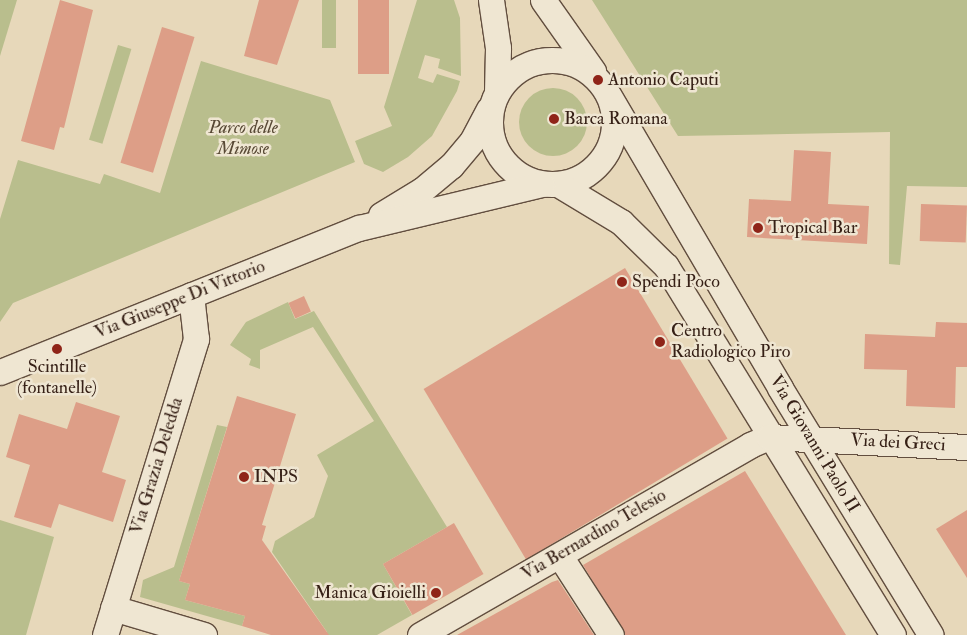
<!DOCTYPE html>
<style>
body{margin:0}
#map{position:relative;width:967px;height:635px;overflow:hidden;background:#e7d8ba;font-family:"IM FELL Double Pica",serif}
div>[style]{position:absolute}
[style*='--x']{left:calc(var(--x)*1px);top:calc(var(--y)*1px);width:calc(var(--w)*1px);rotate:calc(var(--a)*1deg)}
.green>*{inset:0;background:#b9be8d;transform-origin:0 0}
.round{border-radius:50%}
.building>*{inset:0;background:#dd9e87;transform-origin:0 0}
.roads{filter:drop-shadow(1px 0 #624e3f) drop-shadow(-1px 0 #624e3f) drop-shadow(0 1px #624e3f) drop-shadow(0 -1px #624e3f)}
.minor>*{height:25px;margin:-12.5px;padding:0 12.5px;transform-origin:12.5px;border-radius:12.5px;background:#efe6d2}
.minor>.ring{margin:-12.5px;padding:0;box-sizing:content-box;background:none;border:25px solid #efe6d2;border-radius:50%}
.dots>*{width:14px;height:14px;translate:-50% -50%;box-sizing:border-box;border:2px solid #efe6d2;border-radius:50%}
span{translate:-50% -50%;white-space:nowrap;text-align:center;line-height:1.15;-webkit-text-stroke:5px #efe6d2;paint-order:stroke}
.poi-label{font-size:18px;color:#362016}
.left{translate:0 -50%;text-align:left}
.right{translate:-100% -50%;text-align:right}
.park-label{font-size:18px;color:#574834;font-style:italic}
.street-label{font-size:18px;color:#362016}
</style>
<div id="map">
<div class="green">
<i style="clip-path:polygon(0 0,17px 0,0 56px)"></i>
<i style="left:322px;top:0;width:14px;height:48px"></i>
<i style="clip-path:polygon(417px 0,454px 0,460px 18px,461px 76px,438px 68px,440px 59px,425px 55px,418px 78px,433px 83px,437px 74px,460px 81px,457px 91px,432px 136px,408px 157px,383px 172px,364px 164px,355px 141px,392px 126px,384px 107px)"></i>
<i style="clip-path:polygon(592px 0,967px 0,967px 187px,907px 186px,900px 265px,889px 264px,890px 132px,678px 136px)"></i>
<i style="left:118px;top:45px;width:14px;height:99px;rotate:17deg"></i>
<i style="clip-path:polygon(201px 61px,330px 100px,355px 162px,13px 303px,0 322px,0 219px,18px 160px,100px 184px,104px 174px,160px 193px)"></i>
<i class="round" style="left:519px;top:88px;width:68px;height:68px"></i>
<i style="clip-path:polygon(288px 302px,295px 319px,314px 311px,447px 527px,383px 564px,412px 615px,377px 635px,326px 635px,327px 632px,272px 552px,275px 541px,314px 517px,328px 476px,317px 455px,374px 421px,313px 327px,260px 350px,260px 369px,249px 365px,251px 359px,230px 345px,246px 322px)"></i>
<i style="clip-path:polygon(217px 425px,227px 427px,179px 581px,190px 584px,185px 600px,245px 616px,242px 626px,140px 597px,143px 580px,174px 567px)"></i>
<i style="clip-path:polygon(0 520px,54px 537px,26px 635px,0 635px)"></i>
</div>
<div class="building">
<i style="clip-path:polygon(60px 0,93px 10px,64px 128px,60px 127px,54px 150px,21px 141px)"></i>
<i style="clip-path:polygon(259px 0,299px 0,277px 65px,244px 56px)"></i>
<i style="left:358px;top:0;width:31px;height:74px"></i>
<i style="left:162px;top:27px;width:34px;height:142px;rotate:17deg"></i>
<i style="clip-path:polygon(794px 150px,831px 152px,828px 204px,869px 206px,867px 244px,747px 237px,749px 199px,791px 201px)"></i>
<i style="left:921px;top:204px;width:46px;height:37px;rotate:2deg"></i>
<i style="left:625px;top:268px;width:199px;height:235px;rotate:59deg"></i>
<i style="left:304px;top:296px;width:17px;height:17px;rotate:66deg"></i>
<i style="clip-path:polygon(936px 322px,967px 323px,967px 367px,956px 367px,955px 408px,906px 406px,907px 370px,864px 369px,865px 334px,935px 337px)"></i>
<i style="clip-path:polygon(237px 396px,296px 414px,262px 525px,266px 526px,262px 540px,329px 635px,271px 635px,242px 626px,245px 616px,185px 600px,190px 584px,179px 581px)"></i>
<i style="clip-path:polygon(76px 402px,120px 416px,102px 472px,126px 480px,113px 522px,59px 504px,51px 528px,14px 517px,30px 465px,6px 457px,19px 414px,67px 429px)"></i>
<i style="clip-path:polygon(745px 471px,846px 635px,625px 635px,583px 565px)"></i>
<i style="clip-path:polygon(967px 510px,967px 578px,936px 529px)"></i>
<i style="left:454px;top:523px;width:59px;height:82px;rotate:60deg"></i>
<i style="clip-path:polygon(558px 580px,594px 635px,457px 635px,552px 582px)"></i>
</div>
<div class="roads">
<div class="minor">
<i style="--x:491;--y:0;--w:49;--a:81.7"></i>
<i style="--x:498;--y:48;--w:43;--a:91.3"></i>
<i style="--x:543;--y:0;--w:87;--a:54.8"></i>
<i class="ring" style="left:490px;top:60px;width:99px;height:99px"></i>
<i style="--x:609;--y:96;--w:338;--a:59.6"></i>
<i style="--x:780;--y:388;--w:289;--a:58.6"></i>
<i style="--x:558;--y:184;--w:74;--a:31.1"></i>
<i style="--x:621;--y:222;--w:63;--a:44.4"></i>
<i style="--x:666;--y:266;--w:433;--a:58.4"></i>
<i style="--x:381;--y:215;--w:48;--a:-31.4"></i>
<i style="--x:422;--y:190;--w:38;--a:-40"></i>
<i style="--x:451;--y:166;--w:33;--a:-50"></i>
<i style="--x:472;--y:141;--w:36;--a:-62"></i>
<i style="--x:0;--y:372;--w:387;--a:-21.9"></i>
<i style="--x:359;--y:228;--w:188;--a:-13.5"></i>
<i style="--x:560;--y:556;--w:94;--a:57.2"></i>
<i style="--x:113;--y:608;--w:95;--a:16.5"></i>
<i style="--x:105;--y:635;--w:310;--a:-72.9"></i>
<i style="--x:196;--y:339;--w:44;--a:-96.5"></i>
<i style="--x:420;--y:635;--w:381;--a:-29.9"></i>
<i style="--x:750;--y:445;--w:21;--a:-23"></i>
<i style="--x:769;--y:437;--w:198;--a:2.9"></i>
</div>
</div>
<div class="dots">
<i style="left:598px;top:80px;background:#8f2418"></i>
<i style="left:554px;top:119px;background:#8f2418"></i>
<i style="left:758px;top:228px;background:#8f2418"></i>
<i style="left:622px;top:282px;background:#8f2418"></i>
<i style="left:660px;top:342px;background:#8f2418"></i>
<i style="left:57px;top:349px;background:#8f2418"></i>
<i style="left:244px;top:477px;background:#8f2418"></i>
<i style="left:436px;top:593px;background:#8f2418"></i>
</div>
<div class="poi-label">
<span class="left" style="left:608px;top:80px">Antonio Caputi</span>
<span class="left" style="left:564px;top:119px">Barca Romana</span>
<span class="left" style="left:768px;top:228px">Tropical Bar</span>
<span class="left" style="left:632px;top:282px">Spendi Poco</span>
<span class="left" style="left:671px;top:342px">Centro<br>Radiologico Piro</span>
<span style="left:57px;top:378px">Scintille<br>(fontanelle)</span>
<span class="left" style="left:254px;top:477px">INPS</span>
<span class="right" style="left:426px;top:593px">Manica Gioielli</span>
</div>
<div class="park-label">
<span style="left:243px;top:139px">Parco delle<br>Mimose</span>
</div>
<div class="street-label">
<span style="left:180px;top:300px;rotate:-22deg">Via Giuseppe Di Vittorio</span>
<span style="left:898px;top:443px;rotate:3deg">Via dei Greci</span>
<span style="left:814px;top:444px;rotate:59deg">Via Giovanni Paolo II</span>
<span style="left:157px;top:466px;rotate:-73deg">Via Grazia Deledda</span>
<span style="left:594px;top:535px;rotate:-30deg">Via Bernardino Telesio</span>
</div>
</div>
